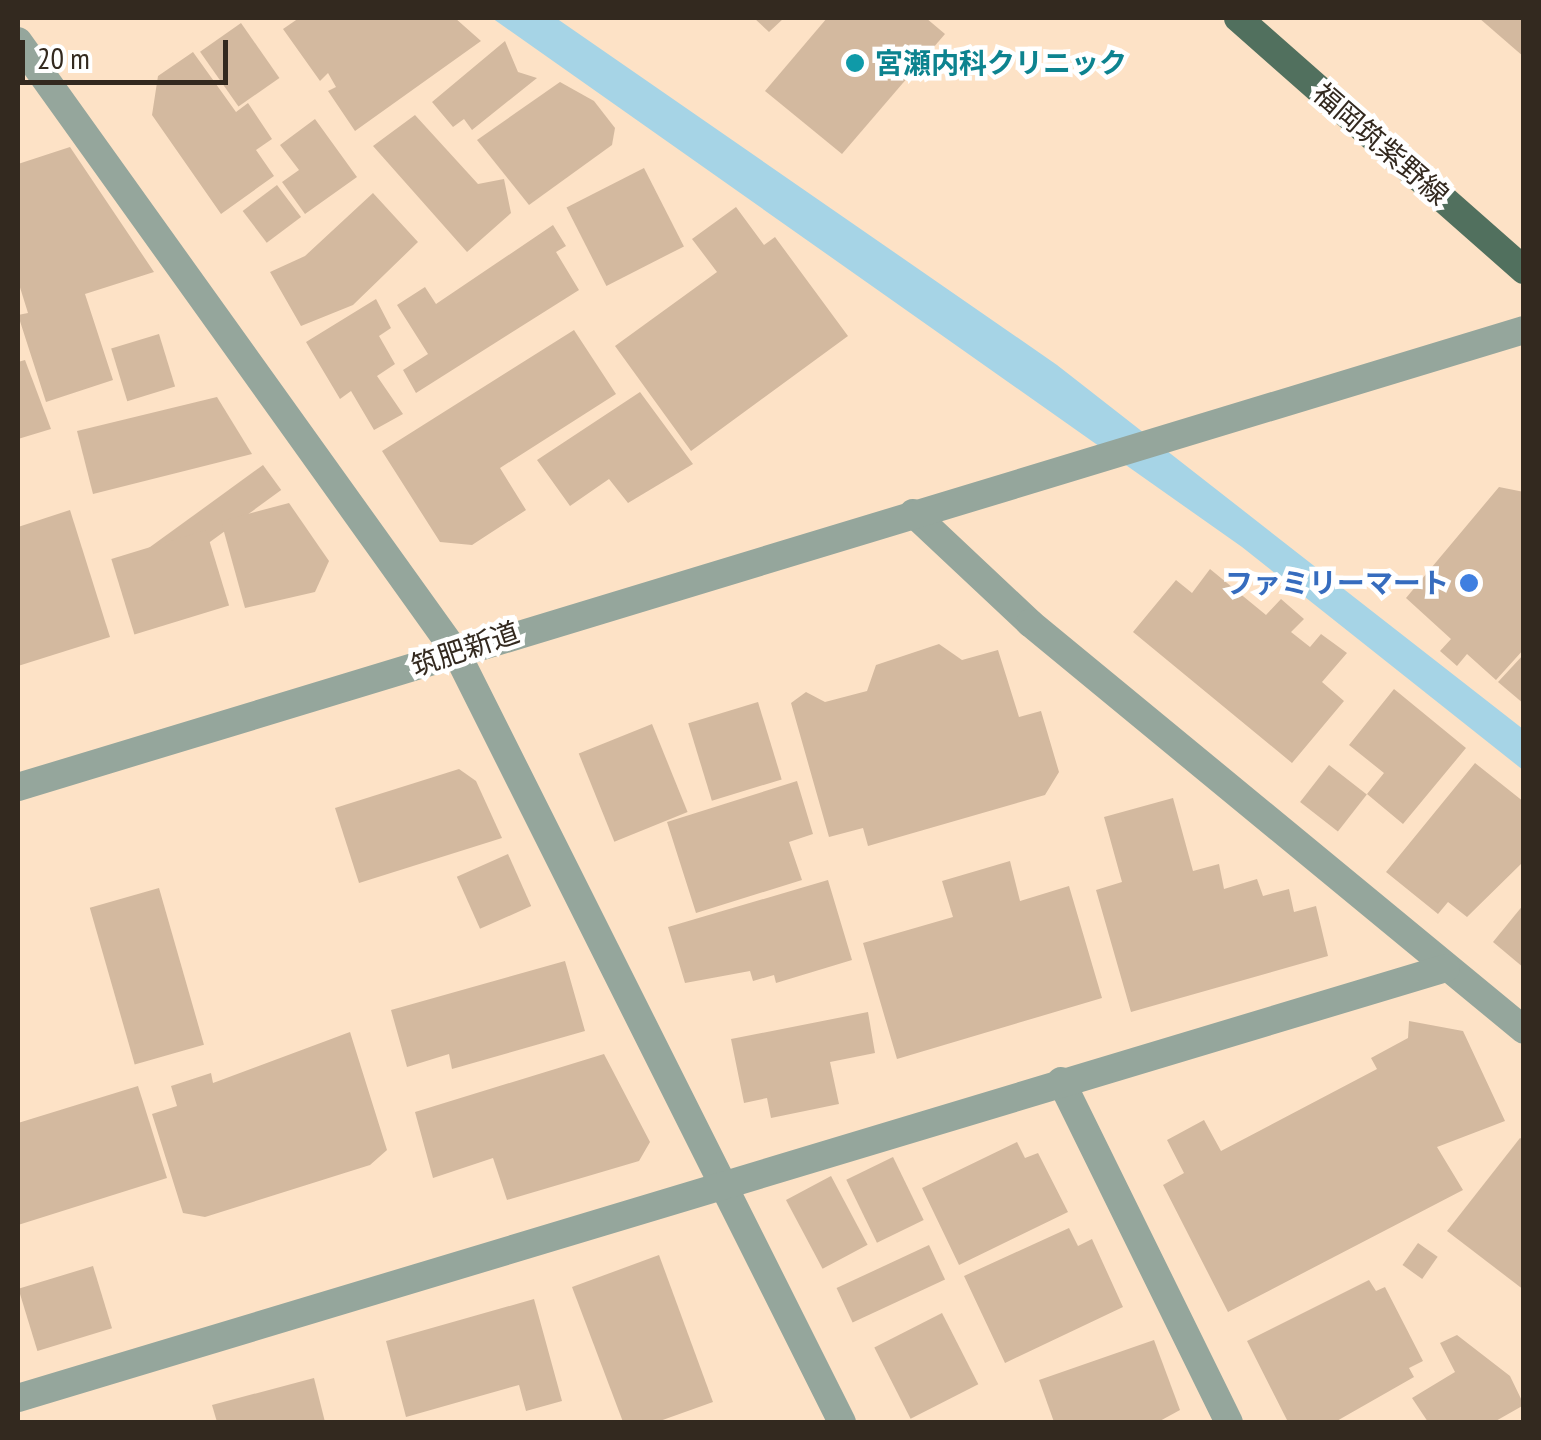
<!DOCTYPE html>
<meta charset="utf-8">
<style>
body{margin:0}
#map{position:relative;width:1541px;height:1440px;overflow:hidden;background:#fde2c6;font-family:"PT Sans Narrow","Noto Sans JP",sans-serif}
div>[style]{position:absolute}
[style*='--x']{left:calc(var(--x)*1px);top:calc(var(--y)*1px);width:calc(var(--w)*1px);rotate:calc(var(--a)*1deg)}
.water>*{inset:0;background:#a6d4e6}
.building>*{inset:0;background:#d3b99f;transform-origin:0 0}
.minor>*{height:28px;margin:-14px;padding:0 14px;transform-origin:14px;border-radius:14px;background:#95a69c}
.tertiary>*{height:28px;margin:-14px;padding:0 14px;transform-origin:14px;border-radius:14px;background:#95a69c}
.primary>*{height:28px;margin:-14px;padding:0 14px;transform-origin:14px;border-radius:14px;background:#51705e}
.dots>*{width:28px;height:28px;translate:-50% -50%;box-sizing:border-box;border:5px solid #fff;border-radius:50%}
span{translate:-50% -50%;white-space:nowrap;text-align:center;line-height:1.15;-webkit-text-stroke:9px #fff;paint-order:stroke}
.culture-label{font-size:28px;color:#0d838f;font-weight:700}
.left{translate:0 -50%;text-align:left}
.street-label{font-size:28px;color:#33291f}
.shop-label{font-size:28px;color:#366cbe;font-weight:700}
.right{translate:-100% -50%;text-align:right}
.frame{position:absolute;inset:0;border:20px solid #33291f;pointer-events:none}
.scale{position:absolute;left:20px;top:40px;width:208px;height:45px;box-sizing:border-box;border:5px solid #33291f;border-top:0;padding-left:12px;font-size:30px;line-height:35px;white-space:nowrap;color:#33291f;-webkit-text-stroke:8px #fff;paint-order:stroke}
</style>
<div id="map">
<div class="water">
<i style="clip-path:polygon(492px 18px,556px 18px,1057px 365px,1523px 729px,1523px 770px,1242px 547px)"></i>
</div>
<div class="building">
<i style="clip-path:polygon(299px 18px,455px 18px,481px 41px,355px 131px,328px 91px,336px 87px,328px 73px,320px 81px,283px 29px)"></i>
<i style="clip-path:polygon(754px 18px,784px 18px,769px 32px)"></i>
<i style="clip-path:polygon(827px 18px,926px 18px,945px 34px,842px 154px,765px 91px)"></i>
<i style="clip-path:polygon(1479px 18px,1524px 18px,1524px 57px)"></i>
<i style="left:241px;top:23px;width:67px;height:50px;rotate:55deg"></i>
<i style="clip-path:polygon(505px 41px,518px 72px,537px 78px,472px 130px,464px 119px,453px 127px,432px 102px)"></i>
<i style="clip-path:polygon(193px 52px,236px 112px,248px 103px,272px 139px,256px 150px,274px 176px,221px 214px,152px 115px,158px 76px)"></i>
<i style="clip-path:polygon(560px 82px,594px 101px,615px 128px,612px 145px,529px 205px,477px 140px)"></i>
<i style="clip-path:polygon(415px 115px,478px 184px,504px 179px,511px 213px,467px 252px,373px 146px)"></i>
<i style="clip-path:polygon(315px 119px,357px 177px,305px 214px,282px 182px,299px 170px,280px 145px)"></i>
<i style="clip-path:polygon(70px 147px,154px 272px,85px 294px,113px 380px,46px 402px,18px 315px,28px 313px,18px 281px,18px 164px)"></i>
<i style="left:644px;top:168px;width:88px;height:87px;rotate:63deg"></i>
<i style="left:277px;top:185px;width:40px;height:43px;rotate:53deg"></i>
<i style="clip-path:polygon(373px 193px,418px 242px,353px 305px,301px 326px,270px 272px,305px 256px)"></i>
<i style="clip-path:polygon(736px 207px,764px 245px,775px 237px,848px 336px,691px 451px,615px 346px,717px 272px,692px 239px)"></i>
<i style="clip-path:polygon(553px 225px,566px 246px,556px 252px,579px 290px,416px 393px,403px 370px,428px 354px,397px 305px,425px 287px,436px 304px)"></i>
<i style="clip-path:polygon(376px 299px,391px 328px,379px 336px,395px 364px,377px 376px,403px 414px,374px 430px,351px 391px,340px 399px,306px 342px)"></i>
<i style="clip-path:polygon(574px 330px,616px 394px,500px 468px,526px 510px,472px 545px,440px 542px,382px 451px)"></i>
<i style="left:159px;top:334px;width:55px;height:50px;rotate:73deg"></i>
<i style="clip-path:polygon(25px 360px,51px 429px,18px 439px,18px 362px)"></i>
<i style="clip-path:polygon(640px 392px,693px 464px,628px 503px,609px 479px,570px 506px,537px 460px)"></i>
<i style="clip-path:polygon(217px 397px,252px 454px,93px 494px,77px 431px)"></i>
<i style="left:263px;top:465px;width:31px;height:169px;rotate:54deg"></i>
<i style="clip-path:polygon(1499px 487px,1524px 492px,1524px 649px,1496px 680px,1467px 654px,1457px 666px,1440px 651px,1451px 639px,1406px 598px)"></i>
<i style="clip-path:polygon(289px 503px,329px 561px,315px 592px,245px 608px,221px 521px)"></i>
<i style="clip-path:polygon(70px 510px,110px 637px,18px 666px,18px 527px)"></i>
<i style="left:206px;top:530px;width:79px;height:99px;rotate:73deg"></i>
<i style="clip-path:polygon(1210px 569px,1266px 615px,1281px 599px,1304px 619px,1291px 632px,1310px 647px,1321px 634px,1347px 653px,1322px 682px,1344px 701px,1292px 763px,1133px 632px,1176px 580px,1192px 593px)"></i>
<i style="clip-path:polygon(939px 644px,962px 660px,998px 650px,1019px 717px,1041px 711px,1059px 772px,1045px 795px,868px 846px,863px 828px,829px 837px,791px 703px,806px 692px,825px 702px,867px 691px,876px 665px)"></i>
<i style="clip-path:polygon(1524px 654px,1524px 704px,1498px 682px)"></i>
<i style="clip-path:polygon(1394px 689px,1466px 748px,1403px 824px,1367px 794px,1384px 773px,1349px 745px)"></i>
<i style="left:758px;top:702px;width:81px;height:73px;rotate:73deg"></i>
<i style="left:652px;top:724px;width:95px;height:79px;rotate:68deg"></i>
<i style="clip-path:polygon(1475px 763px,1524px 802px,1524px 861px,1467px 917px,1448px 902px,1438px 914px,1386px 872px)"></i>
<i style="left:1329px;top:765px;width:48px;height:47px;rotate:38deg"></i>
<i style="clip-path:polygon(459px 769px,476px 781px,502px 838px,359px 883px,335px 808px)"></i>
<i style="clip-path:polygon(797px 781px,813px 834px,789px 842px,802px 880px,696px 913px,667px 822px)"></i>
<i style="clip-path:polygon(1173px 798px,1193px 871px,1219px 864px,1224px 889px,1257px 879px,1263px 896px,1289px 889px,1294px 912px,1316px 906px,1328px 956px,1131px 1012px,1096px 890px,1122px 882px,1104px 817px)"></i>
<i style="left:508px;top:854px;width:57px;height:56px;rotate:66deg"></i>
<i style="clip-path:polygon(1010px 861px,1020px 901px,1069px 886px,1102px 998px,897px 1059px,863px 943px,953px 917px,942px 881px)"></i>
<i style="clip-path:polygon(828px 880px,852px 960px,776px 983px,774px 975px,753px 981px,750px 971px,685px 983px,668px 927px)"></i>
<i style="left:159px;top:888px;width:163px;height:72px;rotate:74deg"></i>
<i style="clip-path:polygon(1524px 904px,1524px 968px,1493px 942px)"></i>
<i style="clip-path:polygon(565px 961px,585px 1031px,452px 1069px,449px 1054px,407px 1067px,391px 1010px)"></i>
<i style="clip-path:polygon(868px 1012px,875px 1053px,830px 1062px,839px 1104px,771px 1118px,767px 1098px,744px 1103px,731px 1039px)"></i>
<i style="clip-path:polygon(1409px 1021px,1463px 1031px,1505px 1121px,1437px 1147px,1463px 1190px,1228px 1312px,1163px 1185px,1184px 1173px,1167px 1140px,1204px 1120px,1221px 1151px,1377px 1069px,1371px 1058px,1408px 1038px)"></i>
<i style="clip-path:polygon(350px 1032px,387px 1150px,370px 1165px,205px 1217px,183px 1213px,152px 1114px,177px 1106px,171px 1086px,211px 1073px,213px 1083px)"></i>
<i style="clip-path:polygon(604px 1054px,650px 1142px,639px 1161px,507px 1200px,493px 1158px,433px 1178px,415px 1112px)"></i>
<i style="clip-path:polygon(138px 1086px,167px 1178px,18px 1225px,18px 1123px)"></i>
<i style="clip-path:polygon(1520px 1138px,1524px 1140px,1524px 1290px,1447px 1231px)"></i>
<i style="clip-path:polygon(1017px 1142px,1025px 1158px,1038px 1153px,1068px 1212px,959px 1265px,922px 1188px)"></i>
<i style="left:893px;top:1157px;width:70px;height:52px;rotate:64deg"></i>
<i style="left:831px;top:1176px;width:78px;height:51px;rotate:62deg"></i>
<i style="clip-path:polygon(1069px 1228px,1078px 1246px,1092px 1239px,1123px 1307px,1005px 1363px,964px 1276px)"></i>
<i style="left:1418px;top:1243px;width:24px;height:27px;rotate:35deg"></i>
<i style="left:929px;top:1245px;width:38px;height:102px;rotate:65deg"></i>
<i style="clip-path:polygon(659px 1255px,713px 1402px,657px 1422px,623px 1422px,572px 1287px)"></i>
<i style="left:93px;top:1266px;width:65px;height:78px;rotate:73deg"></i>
<i style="clip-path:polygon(1369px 1280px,1376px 1291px,1385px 1287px,1423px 1361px,1409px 1368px,1414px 1377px,1335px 1422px,1288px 1422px,1247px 1341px)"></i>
<i style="clip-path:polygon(534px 1299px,562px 1401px,526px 1411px,519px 1385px,406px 1417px,386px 1341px)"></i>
<i style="left:942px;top:1313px;width:80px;height:76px;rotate:63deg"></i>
<i style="clip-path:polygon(1457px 1335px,1510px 1376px,1524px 1405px,1494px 1422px,1428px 1422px,1412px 1398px,1455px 1372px,1440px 1343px)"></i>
<i style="clip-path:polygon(1154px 1340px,1180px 1410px,1158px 1422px,1054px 1422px,1039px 1380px)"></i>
<i style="clip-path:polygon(314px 1378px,325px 1422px,217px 1422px,212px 1405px)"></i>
</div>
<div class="minor">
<i style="--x:18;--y:41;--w:754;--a:54.39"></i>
<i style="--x:457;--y:654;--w:859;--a:63.38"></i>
<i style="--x:913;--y:513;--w:161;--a:43.2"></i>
<i style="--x:1030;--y:623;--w:640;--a:39.48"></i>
<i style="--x:1061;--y:1081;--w:380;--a:63.8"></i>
<i style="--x:18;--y:1398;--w:1491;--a:-16.76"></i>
</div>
<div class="tertiary">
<i style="--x:18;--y:787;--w:1574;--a:-16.88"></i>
</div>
<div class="primary">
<i style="--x:1238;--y:18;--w:381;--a:41.4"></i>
</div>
<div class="dots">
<i style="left:855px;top:63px;background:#0f9aa8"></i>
<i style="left:1469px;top:583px;background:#3f7fe0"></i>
</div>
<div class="culture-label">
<span class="left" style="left:875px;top:63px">宮瀬内科クリニック</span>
</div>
<div class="street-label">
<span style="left:1381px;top:144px;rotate:41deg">福岡筑紫野線</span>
<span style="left:465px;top:649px;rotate:-19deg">筑肥新道</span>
</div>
<div class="shop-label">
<span class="right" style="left:1449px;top:583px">ファミリーマート</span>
</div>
<div class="frame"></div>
<div class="scale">20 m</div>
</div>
